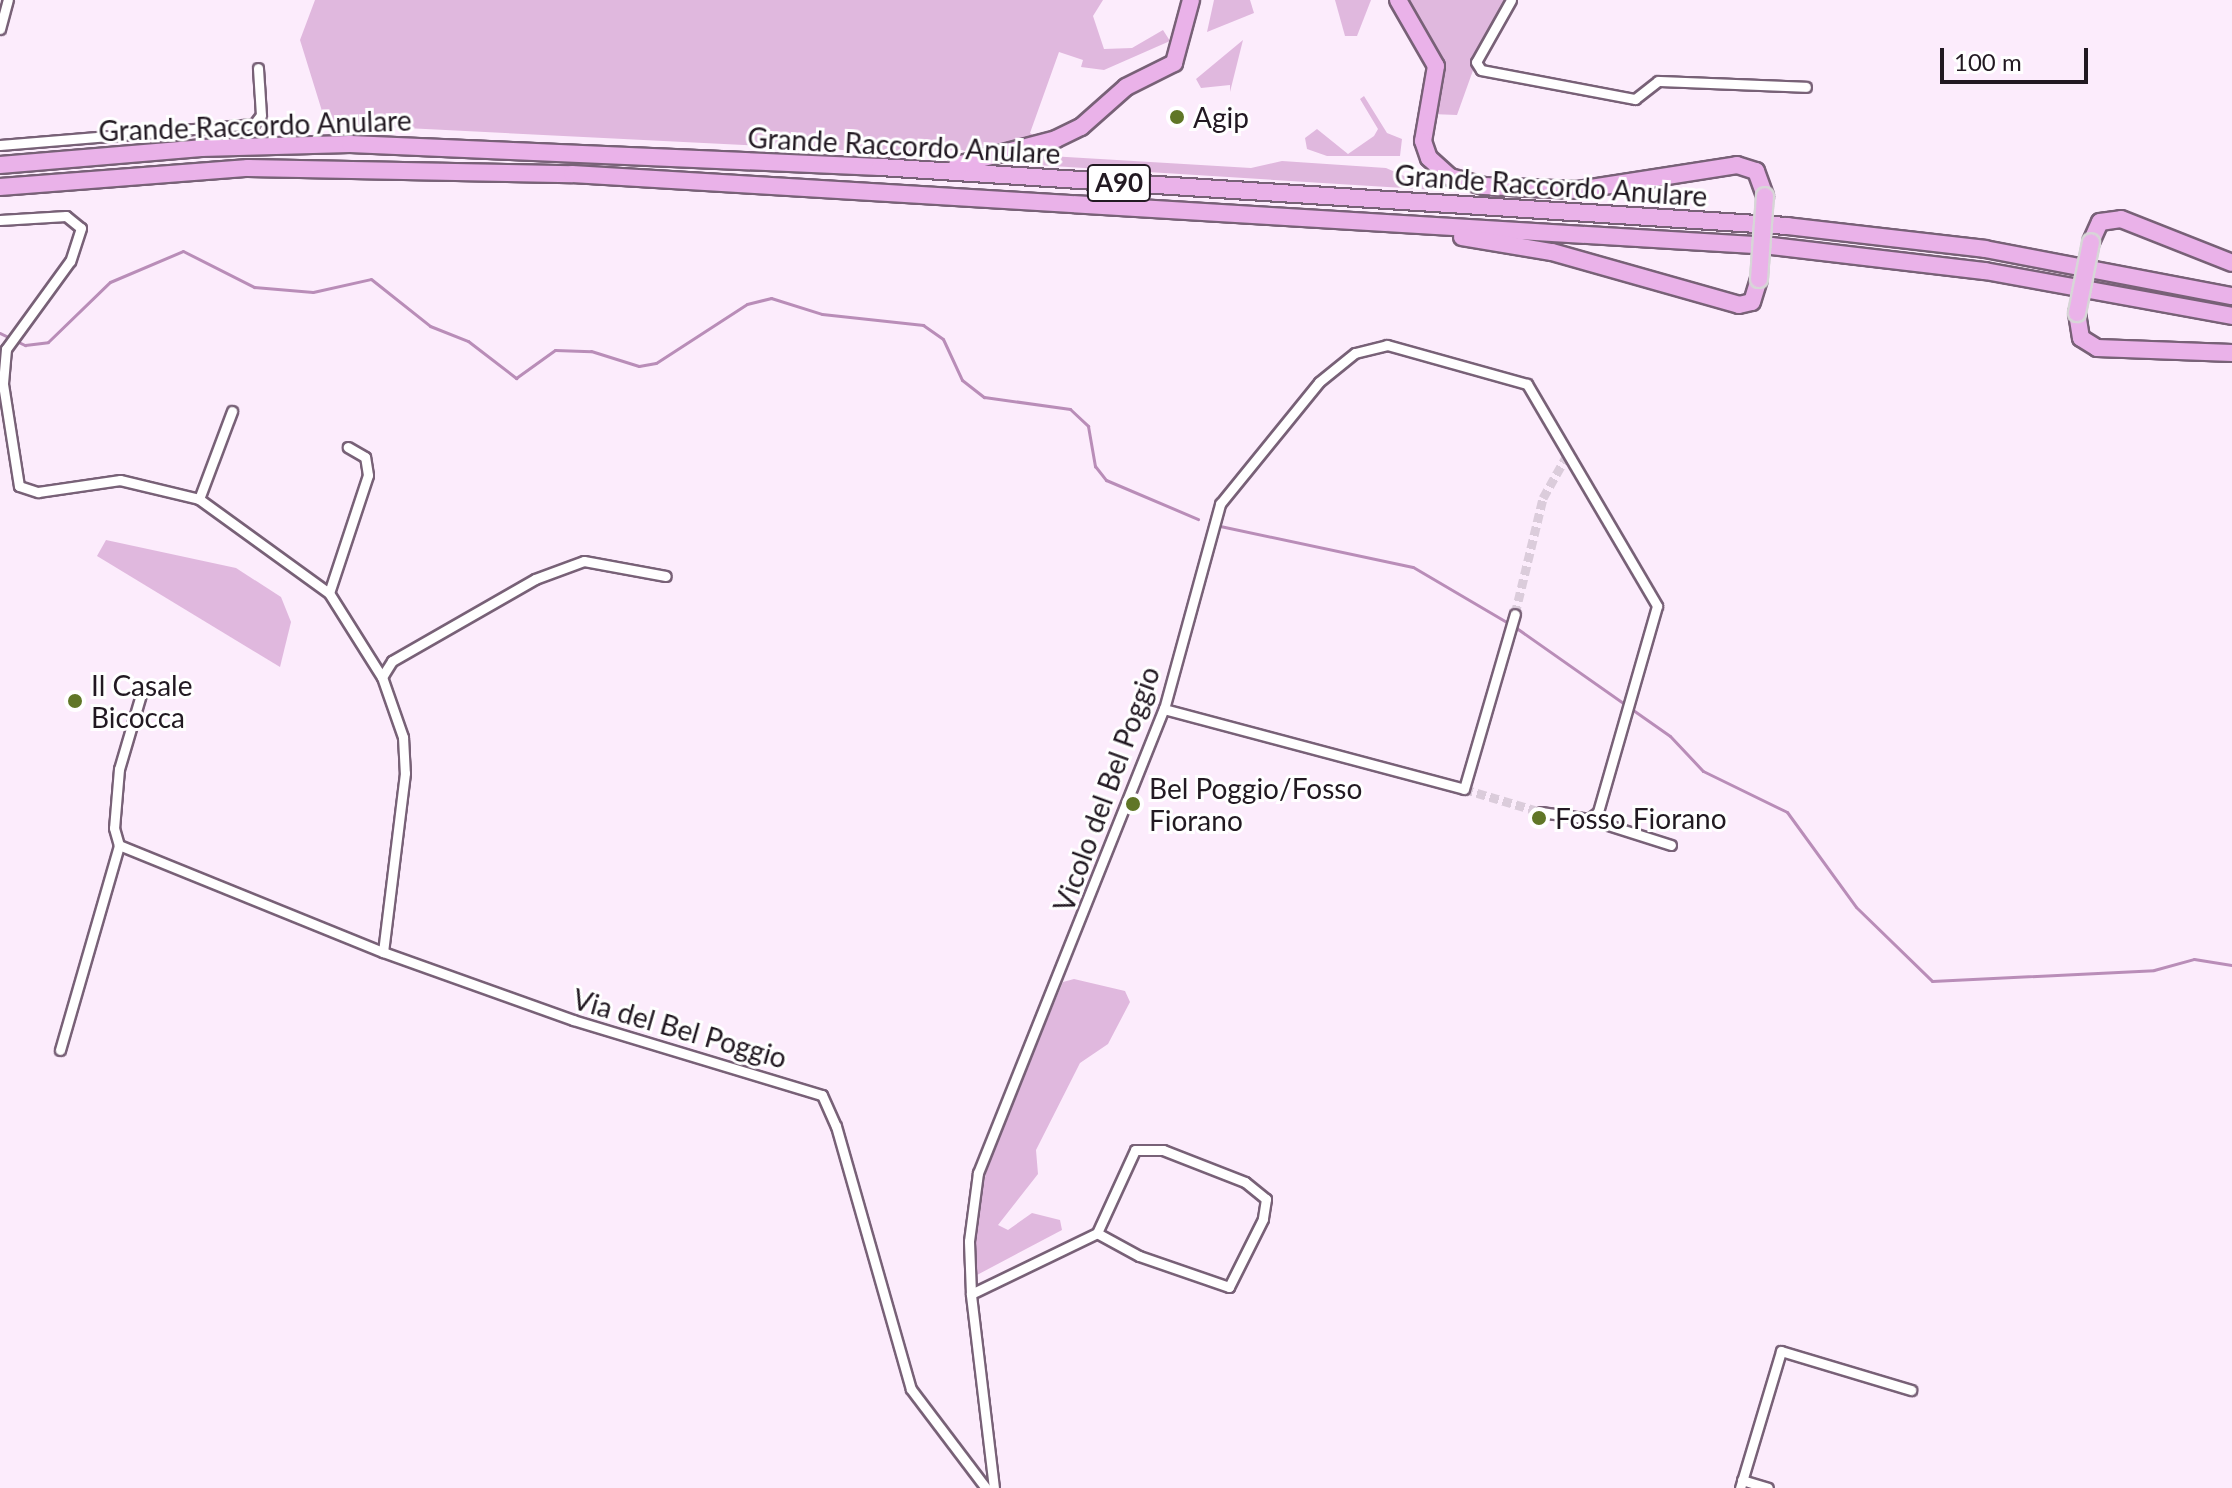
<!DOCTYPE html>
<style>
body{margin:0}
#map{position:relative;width:2232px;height:1488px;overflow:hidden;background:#fcecfc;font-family:Lato,sans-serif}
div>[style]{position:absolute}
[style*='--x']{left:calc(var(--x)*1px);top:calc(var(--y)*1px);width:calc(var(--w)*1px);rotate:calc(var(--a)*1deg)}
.green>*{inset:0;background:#e0b8de}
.stream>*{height:3px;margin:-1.5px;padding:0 1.5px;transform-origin:1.5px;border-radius:1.5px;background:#b98db8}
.minor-tunnel>*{height:9px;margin-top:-4.5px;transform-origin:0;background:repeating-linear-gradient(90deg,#dbccdb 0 9px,transparent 0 13.5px)}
.roads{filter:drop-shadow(2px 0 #786177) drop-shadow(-2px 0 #786177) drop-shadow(0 2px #786177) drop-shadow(0 -2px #786177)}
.minor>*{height:9px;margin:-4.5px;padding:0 4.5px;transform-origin:4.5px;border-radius:4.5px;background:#fff}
.motorway>*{height:16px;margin:-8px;padding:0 8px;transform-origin:8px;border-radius:8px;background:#eab2e9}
.bridges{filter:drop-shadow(2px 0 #d7d6d7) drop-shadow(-2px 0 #d7d6d7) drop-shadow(0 2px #d7d6d7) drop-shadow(0 -2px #d7d6d7)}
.motorway-bridge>*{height:16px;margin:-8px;padding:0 8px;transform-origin:8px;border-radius:8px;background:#eab2e9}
.dots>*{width:22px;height:22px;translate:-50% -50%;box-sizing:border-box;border:4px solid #fff;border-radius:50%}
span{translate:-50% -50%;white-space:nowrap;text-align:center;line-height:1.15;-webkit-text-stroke:6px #fff;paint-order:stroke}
.shield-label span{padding:2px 6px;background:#fff;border:2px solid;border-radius:6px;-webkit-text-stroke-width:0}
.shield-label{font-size:26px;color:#221922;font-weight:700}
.poi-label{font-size:28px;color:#221922}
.left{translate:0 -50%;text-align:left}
.street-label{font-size:28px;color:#221922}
.scale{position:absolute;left:1940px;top:48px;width:148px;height:36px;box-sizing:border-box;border:4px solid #221922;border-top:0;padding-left:10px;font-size:24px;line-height:28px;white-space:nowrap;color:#221922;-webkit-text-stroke:6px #fff;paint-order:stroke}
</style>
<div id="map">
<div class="green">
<i style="clip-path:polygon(315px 0,1103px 0,1093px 16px,1104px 49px,1132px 48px,1163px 30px,1170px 41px,1104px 70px,1081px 67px,1083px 60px,1059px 52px,1030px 133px,1039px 139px,994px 160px,962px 150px,883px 152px,326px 124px,300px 40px)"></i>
<i style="clip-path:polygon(1214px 0,1250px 0,1254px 13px,1207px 32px)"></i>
<i style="clip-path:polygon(1335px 0,1371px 0,1357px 36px,1345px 36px)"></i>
<i style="clip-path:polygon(1398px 0,1511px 0,1476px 62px,1457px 115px,1431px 114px,1436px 83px)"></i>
<i style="clip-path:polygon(1243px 40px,1230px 92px,1230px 85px,1201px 88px,1196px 79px)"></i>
<i style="clip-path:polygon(1364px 96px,1387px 133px,1402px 139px,1400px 156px,1327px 156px,1307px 149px,1305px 138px,1317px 129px,1348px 154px,1374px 136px,1378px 129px,1360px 99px)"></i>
<i style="clip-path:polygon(1033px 155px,1251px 168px,1282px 161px,1386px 168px,1436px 190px,1003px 163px)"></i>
<i style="clip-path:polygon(106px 540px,236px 568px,281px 597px,291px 622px,280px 667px,97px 556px)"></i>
<i style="clip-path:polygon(1074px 979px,1125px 991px,1130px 1002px,1108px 1044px,1080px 1063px,1036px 1150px,1038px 1174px,998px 1225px,1008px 1230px,1032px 1213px,1060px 1220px,1062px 1230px,977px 1275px,975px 1218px,991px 1153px,1063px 982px)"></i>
</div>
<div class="stream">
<i style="--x:0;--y:333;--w:28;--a:26"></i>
<i style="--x:25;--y:345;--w:23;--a:-7"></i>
<i style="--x:48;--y:342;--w:86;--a:-44.1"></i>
<i style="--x:110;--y:282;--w:79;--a:-23"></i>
<i style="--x:183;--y:251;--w:80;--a:26.9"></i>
<i style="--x:254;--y:287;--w:59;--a:4.8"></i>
<i style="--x:313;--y:292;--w:59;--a:-12.6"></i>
<i style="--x:371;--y:279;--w:75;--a:38.5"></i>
<i style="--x:430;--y:326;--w:41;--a:21.5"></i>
<i style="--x:468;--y:341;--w:61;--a:37.6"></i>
<i style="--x:516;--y:378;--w:48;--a:-35.7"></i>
<i style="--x:555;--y:350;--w:36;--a:2"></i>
<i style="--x:591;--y:351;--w:50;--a:17.4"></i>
<i style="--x:639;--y:366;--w:17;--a:-10"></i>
<i style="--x:656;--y:363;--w:108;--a:-33"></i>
<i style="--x:747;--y:304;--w:25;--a:-14"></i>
<i style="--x:771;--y:298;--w:53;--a:17.4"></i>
<i style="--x:822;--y:314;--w:102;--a:6.2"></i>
<i style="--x:923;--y:325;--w:24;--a:35"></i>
<i style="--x:943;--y:339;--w:45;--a:65.1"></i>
<i style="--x:962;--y:380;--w:28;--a:38"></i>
<i style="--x:984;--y:397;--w:87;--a:7.9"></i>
<i style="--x:1070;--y:409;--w:25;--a:43"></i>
<i style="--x:1088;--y:426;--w:41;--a:80.1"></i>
<i style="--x:1095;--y:466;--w:18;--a:52"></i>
<i style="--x:1106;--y:480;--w:100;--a:23"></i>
<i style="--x:1220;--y:526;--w:197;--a:12"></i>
<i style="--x:1413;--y:567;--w:110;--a:30.5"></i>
<i style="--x:1515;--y:627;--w:189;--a:35.1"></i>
<i style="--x:1670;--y:736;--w:48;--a:46.7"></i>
<i style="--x:1703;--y:771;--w:93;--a:26"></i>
<i style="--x:1787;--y:812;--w:117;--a:54"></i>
<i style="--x:1856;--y:907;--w:106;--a:44.2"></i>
<i style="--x:1932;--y:981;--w:222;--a:-2.8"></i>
<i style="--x:2154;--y:970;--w:41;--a:-15.4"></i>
<i style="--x:2194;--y:959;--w:38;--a:9"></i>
</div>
<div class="minor-tunnel">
<i style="--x:1515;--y:614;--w:119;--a:-76.4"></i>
<i style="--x:1543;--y:498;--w:55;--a:-60.6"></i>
<i style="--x:1464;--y:789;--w:80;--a:16.6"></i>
</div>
<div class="roads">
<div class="minor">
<i style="--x:1511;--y:0;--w:71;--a:119.4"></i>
<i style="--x:1476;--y:62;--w:9;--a:58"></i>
<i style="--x:1481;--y:70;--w:157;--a:10.7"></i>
<i style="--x:1635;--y:99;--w:29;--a:-38"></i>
<i style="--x:1658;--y:81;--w:148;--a:2.3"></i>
<i style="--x:0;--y:29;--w:30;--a:-75"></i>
<i style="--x:0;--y:145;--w:255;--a:-4.7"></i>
<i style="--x:254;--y:124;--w:11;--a:-52"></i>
<i style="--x:261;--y:115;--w:47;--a:-93.7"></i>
<i style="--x:0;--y:220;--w:66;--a:-3.5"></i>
<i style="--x:66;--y:216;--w:19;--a:39"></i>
<i style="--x:81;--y:228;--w:35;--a:108"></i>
<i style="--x:70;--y:261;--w:109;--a:126"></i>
<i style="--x:6;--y:349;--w:35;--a:95"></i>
<i style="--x:3;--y:384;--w:103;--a:81.1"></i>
<i style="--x:19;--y:486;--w:20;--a:18"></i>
<i style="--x:38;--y:492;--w:83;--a:-8.3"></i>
<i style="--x:120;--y:480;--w:81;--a:13.5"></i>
<i style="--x:199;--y:499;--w:160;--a:35.9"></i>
<i style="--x:329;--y:593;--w:99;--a:57.8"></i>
<i style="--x:382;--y:677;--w:19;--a:-58"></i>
<i style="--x:392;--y:661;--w:165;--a:-29.8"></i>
<i style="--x:535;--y:579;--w:52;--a:-20.2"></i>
<i style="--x:584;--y:561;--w:83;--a:10.4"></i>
<i style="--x:199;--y:499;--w:94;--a:-69.4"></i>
<i style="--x:329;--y:593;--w:124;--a:-71.7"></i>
<i style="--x:368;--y:475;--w:18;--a:-99"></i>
<i style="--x:365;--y:457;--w:20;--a:-150"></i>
<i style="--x:382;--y:677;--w:64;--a:70.7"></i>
<i style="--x:403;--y:737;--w:36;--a:87"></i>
<i style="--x:405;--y:773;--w:180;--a:97"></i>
<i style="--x:383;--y:952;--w:202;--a:19.7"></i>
<i style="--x:573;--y:1020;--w:260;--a:16.8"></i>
<i style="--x:822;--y:1095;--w:34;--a:66"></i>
<i style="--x:836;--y:1126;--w:273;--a:74.1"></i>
<i style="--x:911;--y:1389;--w:124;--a:52.9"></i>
<i style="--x:142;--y:691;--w:81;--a:106.4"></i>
<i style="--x:119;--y:769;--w:59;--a:94.8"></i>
<i style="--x:114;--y:828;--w:18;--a:74"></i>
<i style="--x:119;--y:845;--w:285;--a:22.1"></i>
<i style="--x:1164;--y:709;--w:310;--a:14.9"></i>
<i style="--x:1464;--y:789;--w:182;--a:-73.8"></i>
<i style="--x:1541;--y:812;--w:49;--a:8.3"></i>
<i style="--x:1589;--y:819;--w:86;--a:17.6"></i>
<i style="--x:60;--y:1050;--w:213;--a:-73.9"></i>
<i style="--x:971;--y:1294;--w:140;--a:-25.8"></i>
<i style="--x:1097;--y:1233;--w:91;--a:-65.4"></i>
<i style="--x:1135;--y:1150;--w:28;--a:0"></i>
<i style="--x:1163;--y:1150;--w:88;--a:21.3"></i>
<i style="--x:1245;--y:1182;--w:27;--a:39"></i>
<i style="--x:1266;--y:1199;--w:20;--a:99"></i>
<i style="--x:1263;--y:1219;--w:76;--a:116.6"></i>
<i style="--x:1229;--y:1287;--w:95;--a:-161"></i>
<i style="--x:1139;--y:1256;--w:48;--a:-151.3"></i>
<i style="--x:1742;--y:1480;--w:27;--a:17"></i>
<i style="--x:994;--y:1488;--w:195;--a:-96.8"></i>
<i style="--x:971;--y:1294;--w:53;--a:-92.2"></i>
<i style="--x:969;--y:1241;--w:69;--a:-82.5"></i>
<i style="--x:978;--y:1173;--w:500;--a:-68.2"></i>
<i style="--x:1164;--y:709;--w:213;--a:-74.7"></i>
<i style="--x:1220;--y:504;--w:157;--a:-50.9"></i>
<i style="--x:1319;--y:382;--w:46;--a:-38.9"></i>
<i style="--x:1355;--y:353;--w:33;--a:-14"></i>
<i style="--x:1387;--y:345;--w:145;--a:15.6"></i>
<i style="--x:1527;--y:384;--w:257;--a:59.6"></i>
<i style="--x:1657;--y:606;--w:214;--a:106"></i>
<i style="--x:1598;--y:812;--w:11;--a:142"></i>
<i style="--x:1740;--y:1488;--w:143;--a:-73.3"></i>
<i style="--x:1781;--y:1351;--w:136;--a:16.7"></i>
</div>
<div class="motorway">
<i style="--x:1398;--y:0;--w:76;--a:60.1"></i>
<i style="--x:1436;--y:66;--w:76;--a:99.8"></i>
<i style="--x:1423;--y:141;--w:18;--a:71"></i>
<i style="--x:1429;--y:158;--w:28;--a:42"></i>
<i style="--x:1450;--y:177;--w:35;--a:15"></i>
<i style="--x:1484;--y:186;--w:94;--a:2.4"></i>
<i style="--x:1578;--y:190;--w:161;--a:-8.9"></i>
<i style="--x:1737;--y:165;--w:20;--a:18"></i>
<i style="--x:1756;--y:171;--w:27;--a:70"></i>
<i style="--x:0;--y:165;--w:202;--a:-4.8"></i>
<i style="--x:201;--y:148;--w:149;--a:-1.5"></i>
<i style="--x:350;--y:144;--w:530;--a:2.48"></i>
<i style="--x:880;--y:167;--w:909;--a:3.72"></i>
<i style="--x:1787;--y:226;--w:199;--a:6.6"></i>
<i style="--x:1985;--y:249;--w:251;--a:10.8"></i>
<i style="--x:957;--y:165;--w:102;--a:-14.7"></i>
<i style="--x:1056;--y:139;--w:28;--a:-26"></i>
<i style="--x:1081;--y:127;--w:60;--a:-41.6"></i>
<i style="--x:1126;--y:87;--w:54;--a:-26.6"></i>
<i style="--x:1174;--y:63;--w:65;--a:-74.9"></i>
<i style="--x:0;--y:187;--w:249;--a:-4.4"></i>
<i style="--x:248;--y:168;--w:324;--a:1.1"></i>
<i style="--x:572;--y:174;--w:1201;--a:3.44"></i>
<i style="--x:1771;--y:246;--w:215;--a:6.7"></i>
<i style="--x:1985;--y:271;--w:251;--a:10.3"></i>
<i style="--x:1462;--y:237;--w:91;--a:9.5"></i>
<i style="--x:1552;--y:252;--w:194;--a:15.8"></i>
<i style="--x:1739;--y:305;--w:13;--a:-13"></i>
<i style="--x:1752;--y:302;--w:24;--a:-73"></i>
<i style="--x:2091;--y:242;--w:22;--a:-66"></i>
<i style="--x:2100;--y:222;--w:21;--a:-8"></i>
<i style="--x:2121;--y:219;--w:119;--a:21.6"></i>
<i style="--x:2077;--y:313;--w:25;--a:81"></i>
<i style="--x:2081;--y:338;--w:19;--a:32"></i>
<i style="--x:2097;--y:348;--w:135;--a:2.1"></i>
</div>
</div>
<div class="bridges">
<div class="motorway-bridge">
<i style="--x:1759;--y:279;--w:83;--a:-85.9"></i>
<i style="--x:2077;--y:313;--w:72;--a:-78.8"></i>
</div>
</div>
<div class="dots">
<i style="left:1177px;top:117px;background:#607627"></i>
<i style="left:75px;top:701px;background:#607627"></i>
<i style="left:1133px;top:804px;background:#607627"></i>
<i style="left:1539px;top:818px;background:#607627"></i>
</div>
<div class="shield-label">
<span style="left:1119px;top:183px">A90</span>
</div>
<div class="poi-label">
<span class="left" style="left:1193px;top:117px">Agip</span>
<span class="left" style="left:91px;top:701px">Il Casale<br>Bicocca</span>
<span class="left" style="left:1149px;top:804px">Bel Poggio/Fosso<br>Fiorano</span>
<span class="left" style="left:1555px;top:818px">Fosso Fiorano</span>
</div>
<div class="street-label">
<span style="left:255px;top:125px;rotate:-2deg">Grande Raccordo Anulare</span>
<span style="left:904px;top:145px;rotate:3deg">Grande Raccordo Anulare</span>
<span style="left:1551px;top:185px;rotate:4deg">Grande Raccordo Anulare</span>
<span style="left:1106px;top:789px;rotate:-70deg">Vicolo del Bel Poggio</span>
<span style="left:680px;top:1028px;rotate:16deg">Via del Bel Poggio</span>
</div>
<div class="scale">100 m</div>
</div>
